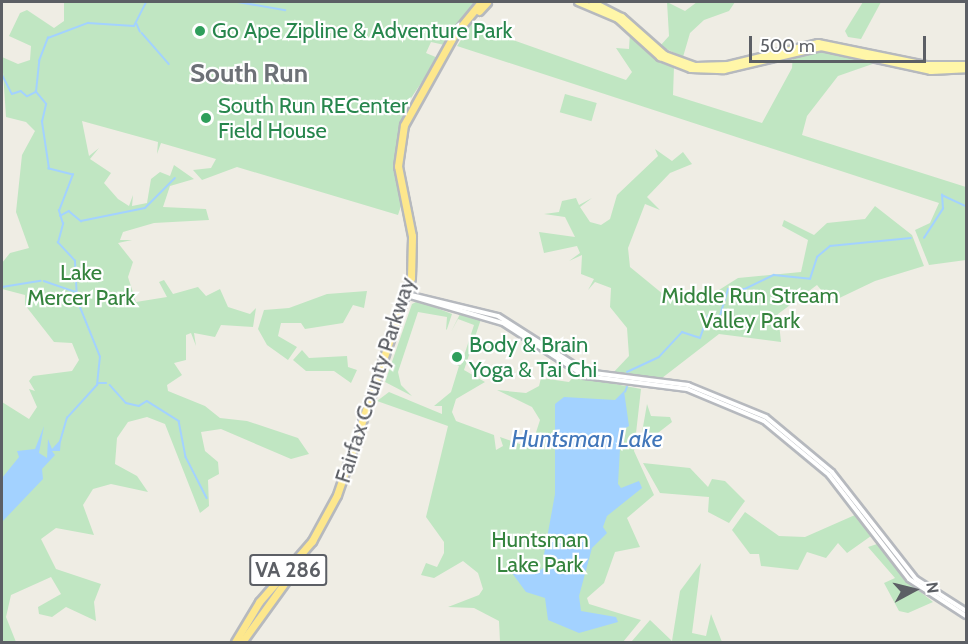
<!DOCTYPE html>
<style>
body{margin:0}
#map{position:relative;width:968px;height:644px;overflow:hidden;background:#efede4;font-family:Cabin,sans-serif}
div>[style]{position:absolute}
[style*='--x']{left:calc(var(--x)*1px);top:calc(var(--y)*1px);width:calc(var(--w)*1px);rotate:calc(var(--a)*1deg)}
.green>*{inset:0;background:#c0e6c2;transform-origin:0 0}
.water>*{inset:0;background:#a3d2ff}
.stream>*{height:1.5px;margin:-0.75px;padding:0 0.75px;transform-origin:0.75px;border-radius:0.75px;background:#a3d2ff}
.roads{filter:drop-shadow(2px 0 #b6b9be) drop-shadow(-2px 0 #b6b9be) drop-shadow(0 2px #b6b9be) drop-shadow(0 -2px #b6b9be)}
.minor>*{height:4px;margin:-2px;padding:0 2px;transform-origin:2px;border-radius:2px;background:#fff}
.major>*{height:6px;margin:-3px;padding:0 3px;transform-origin:3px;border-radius:3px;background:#fff6a8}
.highway>*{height:7px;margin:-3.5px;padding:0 3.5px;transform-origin:3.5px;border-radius:3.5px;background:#fde78c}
.dots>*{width:16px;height:16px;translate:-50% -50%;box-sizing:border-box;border:3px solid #fff;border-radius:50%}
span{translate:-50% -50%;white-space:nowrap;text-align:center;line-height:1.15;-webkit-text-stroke:4.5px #fff;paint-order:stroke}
.shield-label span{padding:2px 4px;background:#fff;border:2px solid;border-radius:4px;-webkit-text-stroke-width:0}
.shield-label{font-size:21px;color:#5c5f65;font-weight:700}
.leisure-label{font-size:22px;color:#27864d}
.left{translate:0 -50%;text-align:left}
.park-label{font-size:22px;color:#34833d}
.street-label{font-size:22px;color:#5c5f65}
.water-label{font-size:24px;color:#4277ba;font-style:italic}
.quarter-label{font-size:26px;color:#6d7177;font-weight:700}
.frame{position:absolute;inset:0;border:3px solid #5c5f65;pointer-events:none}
.north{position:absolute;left:884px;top:560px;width:60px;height:60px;-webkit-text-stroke:4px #fff;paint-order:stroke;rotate:83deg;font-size:16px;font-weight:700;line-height:24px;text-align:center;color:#5c5f65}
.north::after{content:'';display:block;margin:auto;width:21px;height:27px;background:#5c5f65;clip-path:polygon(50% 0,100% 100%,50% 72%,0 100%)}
.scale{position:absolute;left:749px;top:36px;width:177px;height:27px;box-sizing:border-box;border:3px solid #5c5f65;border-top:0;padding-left:8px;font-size:18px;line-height:21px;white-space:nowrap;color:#5c5f65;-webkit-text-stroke:4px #fff;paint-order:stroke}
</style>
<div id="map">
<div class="green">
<i style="clip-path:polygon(64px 2px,489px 2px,449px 46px,431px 42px,426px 53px,438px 58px,405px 107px,397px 151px,402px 203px,398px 215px,237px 167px,202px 180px,193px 170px,211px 168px,216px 159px,161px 143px,157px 154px,158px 142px,82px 121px,89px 156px,99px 148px,90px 159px,111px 173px,104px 183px,118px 199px,129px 206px,133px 195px,132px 206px,147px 203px,151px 179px,160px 172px,170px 176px,174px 165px,194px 179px,170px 186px,163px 207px,206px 209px,209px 220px,154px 223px,123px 232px,120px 240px,132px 240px,118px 243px,133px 262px,128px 277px,136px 302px,167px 297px,159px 282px,164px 280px,173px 294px,198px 287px,206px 296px,220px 289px,228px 307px,250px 314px,256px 308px,253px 327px,221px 325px,215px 337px,194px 333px,196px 346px,191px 333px,186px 335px,186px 360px,174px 363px,182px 375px,167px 385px,168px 391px,205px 406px,220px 418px,247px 421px,298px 438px,309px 454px,291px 459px,221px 429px,201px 432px,205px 451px,218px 462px,219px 474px,208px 480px,209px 506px,200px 513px,165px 424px,147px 417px,128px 422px,117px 438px,115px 464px,137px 476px,148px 492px,111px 484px,93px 489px,83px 505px,94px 535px,56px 528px,41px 539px,56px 569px,101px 584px,94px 602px,96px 621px,66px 607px,52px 617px,39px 614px,38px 607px,61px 594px,51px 577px,11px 595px,6px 617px,16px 642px,2px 642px,2px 402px,29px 419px,37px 407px,29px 389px,35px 391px,29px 381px,33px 376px,72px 371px,79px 360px,72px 343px,54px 342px,25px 305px,25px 295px,2px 289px,2px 263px,10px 253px,29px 248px,16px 212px,22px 155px,35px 131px,26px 122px,6px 117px,2px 57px,18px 64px,30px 60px,31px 46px,9px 36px,20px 13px,27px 10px,54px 28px,64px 21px)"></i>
<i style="clip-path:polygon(667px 2px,685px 11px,697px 2px,735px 2px,729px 11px,704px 20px,690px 33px,683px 57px,660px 46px,669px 36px)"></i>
<i style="clip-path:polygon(863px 2px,881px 2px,861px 39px,848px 37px,845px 31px)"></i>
<i style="clip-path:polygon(471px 25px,626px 80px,632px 72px,616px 48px,629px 49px,630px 32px,674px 67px,673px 95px,762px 123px,792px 68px,793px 53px,819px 50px,884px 60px,838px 76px,807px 116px,802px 135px,966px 187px,966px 260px,929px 265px,915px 230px,930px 223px,939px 203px,457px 46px)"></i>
<i style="left:565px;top:94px;width:33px;height:19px;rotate:16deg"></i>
<i style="clip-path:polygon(655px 149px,672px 161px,683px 152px,692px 164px,670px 173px,647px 197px,660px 210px,645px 204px,628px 248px,630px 267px,669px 299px,698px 291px,711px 295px,738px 278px,801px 272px,808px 240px,782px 226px,784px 220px,814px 235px,827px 223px,865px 219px,875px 206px,912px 235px,924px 266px,875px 281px,831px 302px,817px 285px,778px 314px,781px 342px,719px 334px,662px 378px,611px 375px,629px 356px,627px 328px,610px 307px,611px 288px,595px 282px,588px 290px,594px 279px,581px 274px,582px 255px,569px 261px,580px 253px,577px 246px,544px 253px,539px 232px,575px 237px,565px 217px,544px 214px,559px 212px,562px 201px,576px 198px,579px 205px,592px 198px,580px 207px,590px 222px,601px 225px,610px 219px,617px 195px,658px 156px)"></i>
<i style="clip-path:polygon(367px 291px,364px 308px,353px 305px,343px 323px,305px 329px,301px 323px,281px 323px,278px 336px,297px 347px,288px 360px,267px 345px,258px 329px,264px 310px,289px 308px,327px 294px)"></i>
<i style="clip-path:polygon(418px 301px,452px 314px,447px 329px,446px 330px,447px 317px,418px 312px,398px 372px,401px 385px,412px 396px,385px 382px,412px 304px)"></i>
<i style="clip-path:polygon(460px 314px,481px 319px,464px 370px,485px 382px,456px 399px,452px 412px,456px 421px,494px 435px,496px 450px,503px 446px,500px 437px,531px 448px,540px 420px,532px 407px,497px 390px,526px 393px,539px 386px,541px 378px,569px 382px,574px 376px,641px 389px,634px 451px,654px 495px,627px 518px,640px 547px,615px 552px,604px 583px,587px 598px,589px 604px,641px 620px,623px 642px,500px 642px,499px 621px,474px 608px,448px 607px,479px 595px,483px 589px,478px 573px,463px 561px,434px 578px,421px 575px,426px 563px,437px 567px,444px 553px,444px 542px,426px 517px,448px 426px,377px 401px,389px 392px,442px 414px,442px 406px,434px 406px,451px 392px,459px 366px,453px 363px,461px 365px,474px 325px,458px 319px,451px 332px)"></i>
<i style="clip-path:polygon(302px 350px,309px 358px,347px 356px,348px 367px,357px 370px,351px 383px,334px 371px,306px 371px,293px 360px)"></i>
<i style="clip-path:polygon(647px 404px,651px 416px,670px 417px,672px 422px,654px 436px,660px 449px,640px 444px)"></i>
<i style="clip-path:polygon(643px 463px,690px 468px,708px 487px,712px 479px,725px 481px,745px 501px,729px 523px,708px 512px,709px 497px,660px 493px)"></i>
<i style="clip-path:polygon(745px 512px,779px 536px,805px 537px,855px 515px,871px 536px,847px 553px,838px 543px,826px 558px,807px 552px,798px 570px,761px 566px,759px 554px,750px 554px,732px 530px)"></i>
<i style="clip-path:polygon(877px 544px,907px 581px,933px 602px,908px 613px,899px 611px,884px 583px,895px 578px,868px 547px)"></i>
<i style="clip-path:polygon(701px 563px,692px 633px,706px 636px,711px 614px,722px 642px,632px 641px,650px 620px,672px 641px,680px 591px)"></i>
</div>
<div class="water">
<i style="clip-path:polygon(624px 391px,629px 426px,621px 431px,618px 484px,621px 488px,639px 481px,642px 488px,607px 516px,603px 527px,607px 533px,592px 548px,579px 596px,581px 611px,616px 617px,618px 622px,579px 633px,548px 620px,545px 598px,526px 592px,512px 573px,514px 562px,538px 572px,547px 565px,543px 560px,555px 494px,555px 404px,564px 397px,615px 400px)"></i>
<i style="clip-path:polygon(44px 426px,39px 453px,47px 458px,48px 439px,52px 449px,61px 439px,60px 451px,52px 451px,55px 455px,42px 469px,43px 479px,2px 522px,2px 478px,19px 457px,17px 451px,35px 449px)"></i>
</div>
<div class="stream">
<i style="--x:238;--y:2;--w:48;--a:9.7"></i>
<i style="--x:137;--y:24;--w:8;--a:67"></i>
<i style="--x:142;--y:33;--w:41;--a:48.9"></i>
<i style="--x:2;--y:74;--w:22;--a:63"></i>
<i style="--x:12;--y:94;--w:9;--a:-18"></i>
<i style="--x:21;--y:91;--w:8;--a:40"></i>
<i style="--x:28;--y:96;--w:9;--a:-27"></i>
<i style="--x:60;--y:216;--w:10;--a:-29"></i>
<i style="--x:69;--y:211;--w:16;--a:40"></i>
<i style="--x:81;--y:221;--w:65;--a:-11.5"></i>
<i style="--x:145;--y:208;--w:42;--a:-45"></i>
<i style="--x:924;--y:238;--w:35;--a:-57"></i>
<i style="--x:943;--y:209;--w:14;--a:-94"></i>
<i style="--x:942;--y:195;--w:26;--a:25"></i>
<i style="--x:44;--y:281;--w:36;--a:19"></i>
<i style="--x:2;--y:287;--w:39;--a:-9"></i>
<i style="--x:627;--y:372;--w:35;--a:-25"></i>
<i style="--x:659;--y:357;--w:34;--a:-47"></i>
<i style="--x:682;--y:332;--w:19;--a:18"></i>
<i style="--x:700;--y:338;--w:23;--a:-70"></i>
<i style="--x:708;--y:316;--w:11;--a:15"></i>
<i style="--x:719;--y:319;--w:31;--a:-73"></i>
<i style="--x:728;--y:289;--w:17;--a:0"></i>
<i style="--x:745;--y:289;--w:32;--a:-26"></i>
<i style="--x:774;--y:275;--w:36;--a:6"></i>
<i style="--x:810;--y:279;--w:23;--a:-72"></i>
<i style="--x:817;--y:257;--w:17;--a:-40"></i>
<i style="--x:830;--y:246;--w:81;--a:-5.6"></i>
<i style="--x:99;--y:383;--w:7;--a:0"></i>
<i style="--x:110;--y:385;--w:24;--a:48"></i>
<i style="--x:126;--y:403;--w:13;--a:13"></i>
<i style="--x:139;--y:406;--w:9;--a:-32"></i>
<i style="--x:147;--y:401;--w:38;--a:32"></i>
<i style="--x:179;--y:421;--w:37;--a:79"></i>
<i style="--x:186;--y:457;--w:46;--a:62.9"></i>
<i style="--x:625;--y:392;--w:5;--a:-68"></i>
<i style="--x:60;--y:442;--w:25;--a:-74"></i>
<i style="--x:67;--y:418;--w:45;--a:-47.7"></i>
<i style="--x:97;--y:385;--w:28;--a:-84"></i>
<i style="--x:100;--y:357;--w:61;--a:-112"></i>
<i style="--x:77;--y:300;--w:39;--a:-93"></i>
<i style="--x:75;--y:261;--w:25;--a:-133"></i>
<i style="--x:58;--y:243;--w:20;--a:-75"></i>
<i style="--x:63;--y:224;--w:14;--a:-107"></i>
<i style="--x:59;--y:211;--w:39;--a:-69"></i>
<i style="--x:73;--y:175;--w:25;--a:-166"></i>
<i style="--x:49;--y:169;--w:48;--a:-98.5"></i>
<i style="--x:42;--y:122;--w:18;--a:-77"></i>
<i style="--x:46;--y:104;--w:16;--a:-130"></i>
<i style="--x:36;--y:92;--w:31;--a:-84"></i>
<i style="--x:39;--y:61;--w:25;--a:-69"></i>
<i style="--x:48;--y:38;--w:43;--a:-20.6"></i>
<i style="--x:88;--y:23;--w:46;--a:3.7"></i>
<i style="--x:134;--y:26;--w:27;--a:-63"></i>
</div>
<div class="roads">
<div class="minor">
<i style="--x:407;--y:295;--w:100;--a:16.3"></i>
<i style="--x:503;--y:323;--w:98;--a:32.9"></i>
<i style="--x:585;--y:376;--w:103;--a:7.3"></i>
<i style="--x:687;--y:389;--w:83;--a:22.6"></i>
<i style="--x:764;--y:421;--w:85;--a:39.7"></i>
<i style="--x:829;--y:475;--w:131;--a:52.4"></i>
<i style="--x:909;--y:579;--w:68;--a:33"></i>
<i style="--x:411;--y:295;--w:89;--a:13.6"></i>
<i style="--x:498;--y:316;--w:104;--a:32.5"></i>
<i style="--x:586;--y:372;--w:103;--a:7.3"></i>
<i style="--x:688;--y:385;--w:84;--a:22.3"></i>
<i style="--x:766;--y:417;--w:86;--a:39.8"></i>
<i style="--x:832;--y:472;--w:136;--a:51.9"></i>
<i style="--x:916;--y:579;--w:59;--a:32.6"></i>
</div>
<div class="major">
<i style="--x:578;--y:2;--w:43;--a:23"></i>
<i style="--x:618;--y:19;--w:57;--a:42.1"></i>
<i style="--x:660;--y:57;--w:33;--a:21"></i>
<i style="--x:691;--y:69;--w:33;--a:2"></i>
<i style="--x:724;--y:70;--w:100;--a:-13.3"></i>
<i style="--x:821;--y:47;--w:113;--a:12.3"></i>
<i style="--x:931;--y:71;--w:35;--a:-3"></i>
<i style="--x:592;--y:2;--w:34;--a:27"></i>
<i style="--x:622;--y:17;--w:57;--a:41.5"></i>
<i style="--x:665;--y:55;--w:33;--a:20"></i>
<i style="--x:696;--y:66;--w:32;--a:-2"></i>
<i style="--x:728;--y:65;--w:93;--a:-13.7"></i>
<i style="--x:818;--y:43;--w:110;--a:11.5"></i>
<i style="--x:926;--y:65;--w:40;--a:0"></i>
</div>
<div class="highway">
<i style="--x:479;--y:11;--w:12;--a:-48"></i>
<i style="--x:235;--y:642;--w:47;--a:-59"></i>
<i style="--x:259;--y:602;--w:81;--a:-49"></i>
<i style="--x:312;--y:541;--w:52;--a:-61.5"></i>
<i style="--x:337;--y:495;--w:229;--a:-71.2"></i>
<i style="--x:411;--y:278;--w:42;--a:-88.6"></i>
<i style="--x:412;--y:236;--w:71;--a:-101.3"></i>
<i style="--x:398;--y:166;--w:41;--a:-81.7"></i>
<i style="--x:404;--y:125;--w:103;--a:-60.9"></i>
<i style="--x:454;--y:35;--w:43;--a:-50.7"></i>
<i style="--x:242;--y:642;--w:84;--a:-54.2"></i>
</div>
</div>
<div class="dots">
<i style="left:200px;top:31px;background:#2e9e5b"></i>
<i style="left:206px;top:118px;background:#2e9e5b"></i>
<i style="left:457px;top:357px;background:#2e9e5b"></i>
</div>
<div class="shield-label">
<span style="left:288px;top:570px">VA 286</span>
</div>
<div class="leisure-label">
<span class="left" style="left:212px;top:31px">Go Ape Zipline &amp; Adventure Park</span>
<span class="left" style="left:218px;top:118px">South Run RECenter<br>Field House</span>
<span class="left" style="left:469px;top:357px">Body &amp; Brain<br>Yoga &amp; Tai Chi</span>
</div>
<div class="park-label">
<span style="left:81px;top:285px">Lake<br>Mercer Park</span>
<span style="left:750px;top:308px">Middle Run Stream<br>Valley Park</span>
<span style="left:540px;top:552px">Huntsman<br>Lake Park</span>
</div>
<div class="street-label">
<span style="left:375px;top:380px;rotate:-72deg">Fairfax County Parkway</span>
</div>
<div class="water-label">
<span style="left:587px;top:439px">Huntsman Lake</span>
</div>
<div class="quarter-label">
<span style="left:249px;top:74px">South Run</span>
</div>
<div class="frame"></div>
<div class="north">N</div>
<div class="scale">500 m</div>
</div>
